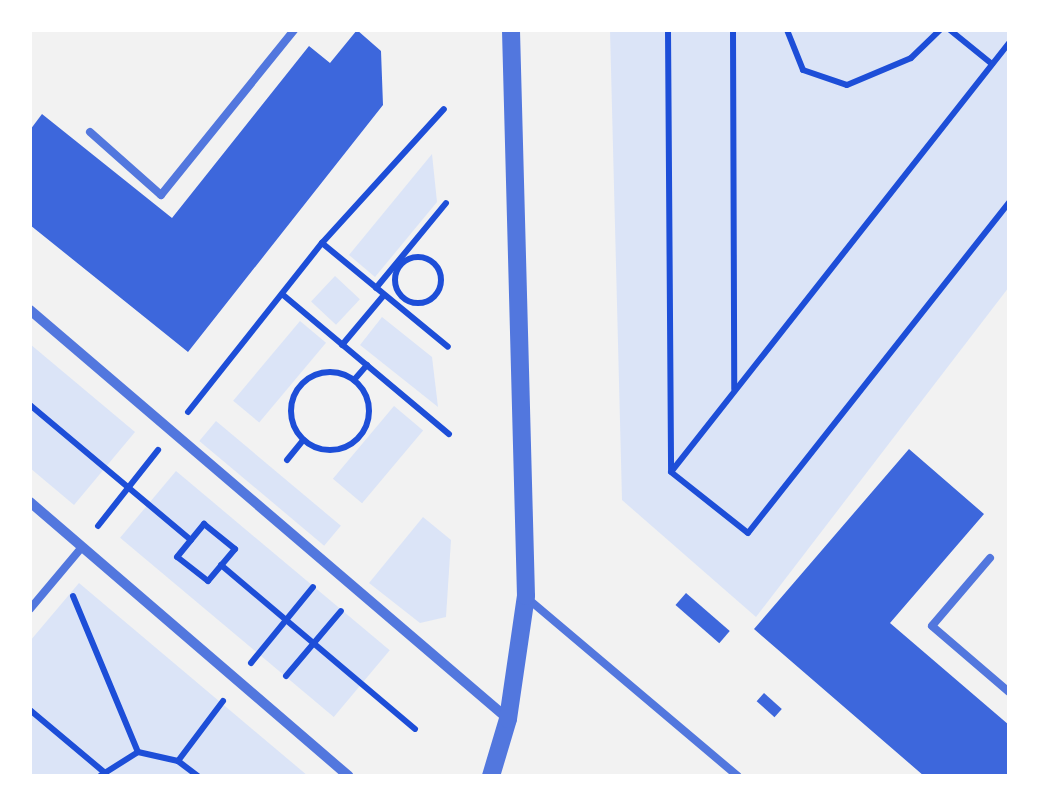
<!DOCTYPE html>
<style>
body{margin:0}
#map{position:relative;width:1039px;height:806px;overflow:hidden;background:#f2f2f2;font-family:"Source Serif 4",serif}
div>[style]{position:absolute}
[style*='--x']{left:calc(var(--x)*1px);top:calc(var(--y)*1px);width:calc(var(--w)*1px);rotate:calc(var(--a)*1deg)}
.green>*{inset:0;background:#dbe4f7;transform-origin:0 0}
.building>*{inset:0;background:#3d67dc;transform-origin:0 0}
.path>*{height:6px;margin:-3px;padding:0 3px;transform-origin:3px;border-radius:3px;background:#1d4ed8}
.path>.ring{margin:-3px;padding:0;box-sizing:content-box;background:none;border:6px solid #1d4ed8;border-radius:50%}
.service>*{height:8px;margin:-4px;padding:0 4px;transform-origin:4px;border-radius:4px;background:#5277de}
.minor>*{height:10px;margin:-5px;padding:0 5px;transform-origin:5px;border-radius:5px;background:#5277de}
.tertiary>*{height:18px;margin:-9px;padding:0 9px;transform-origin:9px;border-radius:9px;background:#5277de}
span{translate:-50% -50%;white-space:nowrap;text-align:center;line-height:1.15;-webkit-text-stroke:9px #fff;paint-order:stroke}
.frame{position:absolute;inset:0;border:32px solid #fff;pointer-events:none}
</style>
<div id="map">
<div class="green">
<i style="clip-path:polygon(610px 30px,1009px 30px,1009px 287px,756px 617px,622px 500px)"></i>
<i style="clip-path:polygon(432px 154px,437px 202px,375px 277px,349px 255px)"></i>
<i style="left:335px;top:276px;width:34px;height:35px;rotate:43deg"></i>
<i style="clip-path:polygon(382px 317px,432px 357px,438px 407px,360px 345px)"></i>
<i style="left:300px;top:321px;width:34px;height:104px;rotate:40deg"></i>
<i style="clip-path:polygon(30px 344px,135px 432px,74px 505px,30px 468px)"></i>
<i style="left:394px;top:406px;width:38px;height:95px;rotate:40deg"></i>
<i style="left:216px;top:421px;width:163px;height:26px;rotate:40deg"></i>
<i style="left:176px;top:471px;width:279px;height:87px;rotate:40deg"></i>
<i style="clip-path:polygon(423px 517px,451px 540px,446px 617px,420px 623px,369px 583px)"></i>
<i style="clip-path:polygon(79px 583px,308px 776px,30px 776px,30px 641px)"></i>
</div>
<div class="building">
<i style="clip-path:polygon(357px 30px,381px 51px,383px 105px,188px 352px,30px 225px,30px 130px,42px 114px,172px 218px,309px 46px,330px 63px)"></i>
<i style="clip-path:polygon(909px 449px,984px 514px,890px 623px,1009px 725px,1009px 776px,924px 776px,754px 629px)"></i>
<i style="left:686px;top:593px;width:58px;height:16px;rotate:41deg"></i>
<i style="left:764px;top:693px;width:24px;height:11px;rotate:42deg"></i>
</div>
<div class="path">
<i style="--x:668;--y:30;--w:441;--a:89.6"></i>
<i style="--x:733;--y:30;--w:359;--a:89.8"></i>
<i style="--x:787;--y:30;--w:43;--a:68.2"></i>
<i style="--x:803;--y:70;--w:46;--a:18.8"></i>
<i style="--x:847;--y:85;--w:69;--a:-22.9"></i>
<i style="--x:911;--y:58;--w:40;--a:-44"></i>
<i style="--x:950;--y:30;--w:54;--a:39"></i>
<i style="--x:1009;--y:43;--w:546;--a:128.23"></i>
<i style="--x:671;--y:472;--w:98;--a:38.4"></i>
<i style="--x:748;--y:533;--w:422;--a:-51.7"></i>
<i style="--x:322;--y:243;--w:163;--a:39.5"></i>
<i class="ring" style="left:395px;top:257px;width:40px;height:40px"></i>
<i style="--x:376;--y:288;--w:110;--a:-50.5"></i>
<i style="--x:282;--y:294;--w:218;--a:40"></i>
<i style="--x:342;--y:345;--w:65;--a:-50"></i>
<i class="ring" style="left:291px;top:372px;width:72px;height:72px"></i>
<i style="--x:354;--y:380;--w:20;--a:-49"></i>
<i style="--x:30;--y:405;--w:210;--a:40"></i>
<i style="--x:188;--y:412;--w:216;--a:-51.6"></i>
<i style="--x:322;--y:243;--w:181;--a:-47.7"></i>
<i style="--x:287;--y:460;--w:26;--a:-51"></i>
<i style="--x:204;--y:524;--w:40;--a:39"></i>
<i style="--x:235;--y:549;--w:42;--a:130.2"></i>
<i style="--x:208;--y:581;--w:39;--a:-142"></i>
<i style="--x:177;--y:557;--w:43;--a:-50.7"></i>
<i style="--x:98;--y:526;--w:97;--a:-51.7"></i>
<i style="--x:221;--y:565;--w:254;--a:40.2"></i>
<i style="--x:73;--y:596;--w:169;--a:67.4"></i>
<i style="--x:251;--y:663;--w:98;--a:-50.8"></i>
<i style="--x:286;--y:676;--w:85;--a:-49.8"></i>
<i style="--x:30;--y:710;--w:97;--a:40"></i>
<i style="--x:178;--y:761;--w:75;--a:-53.1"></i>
<i style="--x:100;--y:776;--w:45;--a:-32.3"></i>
<i style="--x:138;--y:752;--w:41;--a:12.7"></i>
<i style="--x:178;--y:761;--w:25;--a:37"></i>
</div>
<div class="service">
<i style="--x:90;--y:132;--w:95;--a:41.6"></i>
<i style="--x:161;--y:195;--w:212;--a:-51.1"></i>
<i style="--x:990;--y:558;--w:89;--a:130.5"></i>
<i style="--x:932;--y:626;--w:101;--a:40.6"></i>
<i style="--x:527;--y:598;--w:276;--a:40.2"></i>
<i style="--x:30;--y:609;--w:81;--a:-50"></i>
</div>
<div class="minor">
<i style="--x:30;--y:310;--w:628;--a:40.54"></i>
<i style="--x:30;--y:502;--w:420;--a:40.7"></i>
</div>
<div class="tertiary">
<i style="--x:491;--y:776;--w:59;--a:-73.4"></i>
<i style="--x:508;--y:719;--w:124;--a:-81.7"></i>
<i style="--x:526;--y:596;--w:566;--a:-91.52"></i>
</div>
<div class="frame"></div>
</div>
